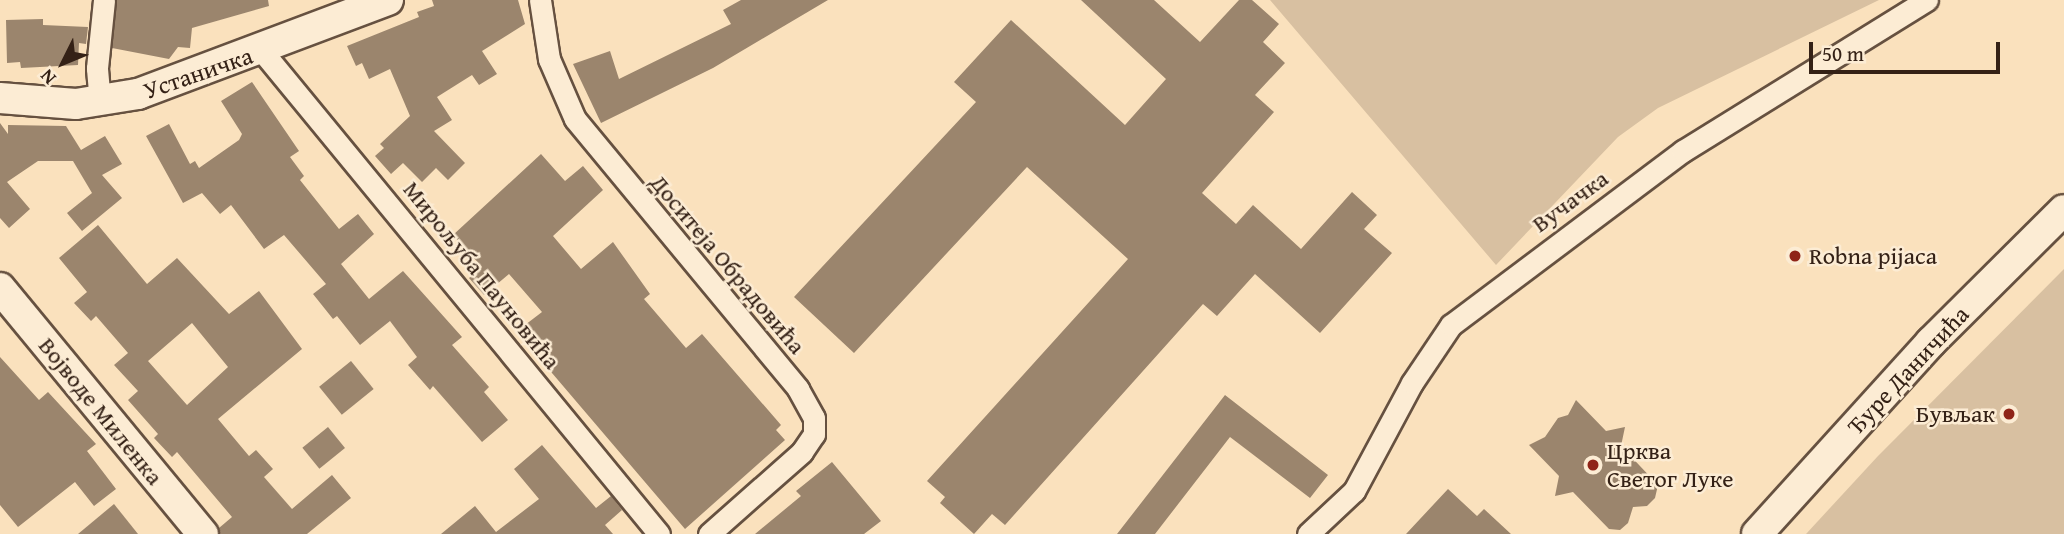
<!DOCTYPE html>
<meta charset="utf-8">
<style>
body{margin:0}
#map{position:relative;width:2064px;height:534px;overflow:hidden;background:#fae1bd;font-family:"Gentium Book Plus",serif}
div>[style]{position:absolute}
[style*='--x']{left:calc(var(--x)*1px);top:calc(var(--y)*1px);width:calc(var(--w)*1px);rotate:calc(var(--a)*1deg)}
.green>*{inset:0;background:#d8c0a1}
.building>*{inset:0;background:#9b856d;transform-origin:0 0}
.roads{filter:drop-shadow(2px 0 #665140) drop-shadow(-2px 0 #665140) drop-shadow(0 2px #665140) drop-shadow(0 -2px #665140)}
.street>*{height:21px;margin:-10.5px;padding:0 10.5px;transform-origin:10.5px;border-radius:10.5px;background:#fcecd4}
.secondary>*{height:30px;margin:-15px;padding:0 15px;transform-origin:15px;border-radius:15px;background:#fcecd4}
.dots>*{width:19px;height:19px;translate:-50% -50%;box-sizing:border-box;border:4px solid #fcecd4;border-radius:50%}
span{translate:-50% -50%;white-space:nowrap;text-align:center;line-height:1.15;-webkit-text-stroke:5px #fcecd4;paint-order:stroke}
.street-label{font-size:24px;color:#342116}
.poi-label{font-size:24px;color:#342116}
.left{translate:0 -50%;text-align:left}
.right{translate:-100% -50%;text-align:right}
.north{position:absolute;left:28px;top:28px;width:70px;height:70px;-webkit-text-stroke:5px #fcecd4;paint-order:stroke;rotate:227deg;font-size:19px;font-weight:700;line-height:28px;text-align:center;color:#342116}
.north::after{content:'';display:block;margin:auto;width:24px;height:32px;background:#342116;clip-path:polygon(50% 0,100% 100%,50% 72%,0 100%)}
.scale{position:absolute;left:1809px;top:42px;width:191px;height:32px;box-sizing:border-box;border:4px solid #342116;border-top:0;padding-left:9px;font-size:21px;line-height:24px;white-space:nowrap;color:#342116;-webkit-text-stroke:5px #fcecd4;paint-order:stroke}
</style>
<div id="map">
<div class="green">
<i style="clip-path:polygon(1270px 0,1879px 0,1658px 108px,1618px 137px,1496px 265px)"></i>
<i style="clip-path:polygon(2064px 269px,2064px 534px,1806px 534px,1878px 456px)"></i>
</div>
<div class="building">
<i style="clip-path:polygon(117px 0,268px 0,269px 6px,192px 28px,190px 48px,178px 47px,169px 59px,112px 48px)"></i>
<i style="clip-path:polygon(432px 0,518px 0,525px 24px,482px 51px,497px 74px,479px 85px,472px 75px,437px 97px,452px 120px,434px 131px,465px 163px,448px 180px,436px 168px,422px 182px,403px 163px,391px 174px,375px 156px,384px 148px,380px 144px,410px 116px,390px 69px,369px 79px,362px 63px,356px 66px,347px 46px,419px 17px,417px 12px,434px 6px)"></i>
<i style="clip-path:polygon(741px 0,828px 0,713px 68px,601px 123px,573px 64px,610px 51px,619px 79px,731px 24px,723px 10px)"></i>
<i style="clip-path:polygon(1081px 0,1154px 0,1200px 42px,1239px 0,1252px 0,1279px 24px,1263px 42px,1285px 63px,1255px 95px,1274px 112px,1202px 193px,1236px 224px,1253px 205px,1301px 249px,1352px 192px,1377px 215px,1364px 229px,1392px 253px,1320px 333px,1255px 274px,1217px 316px,1203px 304px,1005px 525px,992px 514px,974px 534px,940px 503px,945px 497px,927px 481px,1128px 259px,1027px 167px,854px 353px,794px 297px,976px 102px,954px 82px,1011px 20px,1125px 125px,1166px 79px)"></i>
<i style="clip-path:polygon(43px 19px,43px 25px,88px 27px,86px 44px,79px 43px,78px 65px,21px 68px,20px 62px,7px 63px,6px 20px)"></i>
<i style="clip-path:polygon(252px 82px,299px 151px,290px 157px,304px 176px,300px 180px,339px 229px,358px 214px,374px 234px,341px 264px,369px 299px,403px 271px,462px 337px,452px 345px,489px 387px,484px 392px,508px 420px,482px 442px,433px 386px,430px 390px,408px 365px,417px 357px,390px 321px,360px 345px,337px 316px,333px 319px,313px 294px,326px 284px,284px 235px,264px 249px,231px 205px,220px 214px,202px 193px,183px 203px,146px 136px,169px 124px,190px 164px,195px 161px,199px 168px,239px 140px,242px 134px,221px 101px)"></i>
<i style="clip-path:polygon(0 123px,8px 134px,8px 125px,66px 126px,81px 150px,105px 136px,122px 164px,102px 175px,122px 198px,82px 231px,67px 213px,92px 193px,73px 161px,38px 161px,7px 182px,30px 209px,9px 228px,0 218px)"></i>
<i style="clip-path:polygon(541px 154px,565px 181px,583px 166px,603px 190px,553px 236px,581px 269px,613px 242px,650px 294px,644px 299px,686px 348px,702px 334px,781px 425px,776px 430px,785px 440px,685px 529px,523px 339px,531px 333px,525px 325px,542px 312px,509px 274px,484px 295px,469px 278px,482px 267px,453px 235px)"></i>
<i style="clip-path:polygon(evenodd,98px 225px,147px 284px,177px 258px,229px 314px,259px 291px,302px 349px,218px 419px,249px 456px,256px 450px,273px 469px,264px 477px,292px 509px,332px 475px,351px 498px,307px 534px,220px 534px,219px 528px,232px 517px,177px 452px,172px 457px,154px 438px,158px 434px,128px 400px,138px 391px,114px 365px,128px 353px,96px 316px,91px 321px,74px 303px,87px 292px,59px 258px,98px 225px,192px 323px,228px 367px,187px 405px,148px 361px,192px 323px)"></i>
<i style="clip-path:polygon(0 357px,39px 400px,48px 392px,96px 444px,87px 451px,116px 489px,94px 506px,75px 482px,18px 527px,0 505px)"></i>
<i style="left:351px;top:361px;width:36px;height:41px;rotate:51deg"></i>
<i style="clip-path:polygon(1225px 395px,1328px 475px,1310px 498px,1230px 437px,1155px 534px,1117px 534px)"></i>
<i style="clip-path:polygon(1576px 400px,1606px 431px,1625px 427px,1621px 446px,1658px 485px,1655px 498px,1647px 506px,1633px 507px,1628px 523px,1620px 530px,1609px 529px,1573px 492px,1555px 496px,1559px 476px,1529px 445px,1545px 437px,1558px 418px,1568px 415px)"></i>
<i style="left:328px;top:427px;width:27px;height:33px;rotate:51deg"></i>
<i style="clip-path:polygon(542px 445px,596px 508px,611px 496px,622px 510px,605px 525px,613px 534px,441px 534px,475px 506px,496px 532px,539px 499px,514px 469px)"></i>
<i style="clip-path:polygon(832px 462px,881px 521px,864px 534px,755px 534px,801px 496px,796px 491px)"></i>
<i style="clip-path:polygon(1448px 489px,1477px 516px,1484px 509px,1511px 534px,1406px 534px)"></i>
<i style="clip-path:polygon(114px 504px,138px 534px,78px 534px)"></i>
</div>
<div class="roads">
<div class="street">
<i style="--x:540;--y:0;--w:60;--a:81.3"></i>
<i style="--x:549;--y:59;--w:65;--a:66.6"></i>
<i style="--x:575;--y:119;--w:350;--a:50.4"></i>
<i style="--x:798;--y:389;--w:33;--a:61"></i>
<i style="--x:814;--y:418;--w:16;--a:90"></i>
<i style="--x:814;--y:434;--w:22;--a:124"></i>
<i style="--x:802;--y:452;--w:124;--a:138.6"></i>
<i style="--x:262;--y:51;--w:625;--a:50.58"></i>
<i style="--x:100;--y:103;--w:35;--a:-95"></i>
<i style="--x:97;--y:68;--w:68;--a:-84.1"></i>
<i style="--x:1308;--y:534;--w:63;--a:-43.1"></i>
<i style="--x:1354;--y:491;--w:123;--a:-61.8"></i>
<i style="--x:1412;--y:383;--w:70;--a:-56.1"></i>
<i style="--x:1451;--y:325;--w:290;--a:-36.9"></i>
<i style="--x:1683;--y:151;--w:287;--a:-31.8"></i>
</div>
<div class="secondary">
<i style="--x:0;--y:98;--w:76;--a:4.5"></i>
<i style="--x:76;--y:104;--w:63;--a:-9.2"></i>
<i style="--x:138;--y:94;--w:267;--a:-20.6"></i>
<i style="--x:0;--y:288;--w:319;--a:50.5"></i>
<i style="--x:1757;--y:534;--w:259;--a:-47.8"></i>
<i style="--x:1931;--y:342;--w:187;--a:-44.8"></i>
</div>
</div>
<div class="dots">
<i style="left:1795px;top:256px;background:#8f2418"></i>
<i style="left:2009px;top:414px;background:#8f2418"></i>
<i style="left:1593px;top:465px;background:#8f2418"></i>
</div>
<div class="street-label">
<span style="left:198px;top:73px;rotate:-19deg">Устаничка</span>
<span style="left:1570px;top:201px;rotate:-36deg">Вучачка</span>
<span style="left:728px;top:264px;rotate:50deg">Доситеја Обрадовића</span>
<span style="left:482px;top:275px;rotate:51deg">Мирољуба Пауновића</span>
<span style="left:1908px;top:370px;rotate:-47deg">Ђуре Даничића</span>
<span style="left:101px;top:411px;rotate:51deg">Војводе Миленка</span>
</div>
<div class="poi-label">
<span class="left" style="left:1809px;top:256px">Robna pijaca</span>
<span class="right" style="left:1995px;top:414px">Бувљак</span>
<span class="left" style="left:1607px;top:465px">Црква<br>Светог Луке</span>
</div>
<div class="north">N</div>
<div class="scale">50 m</div>
</div>
